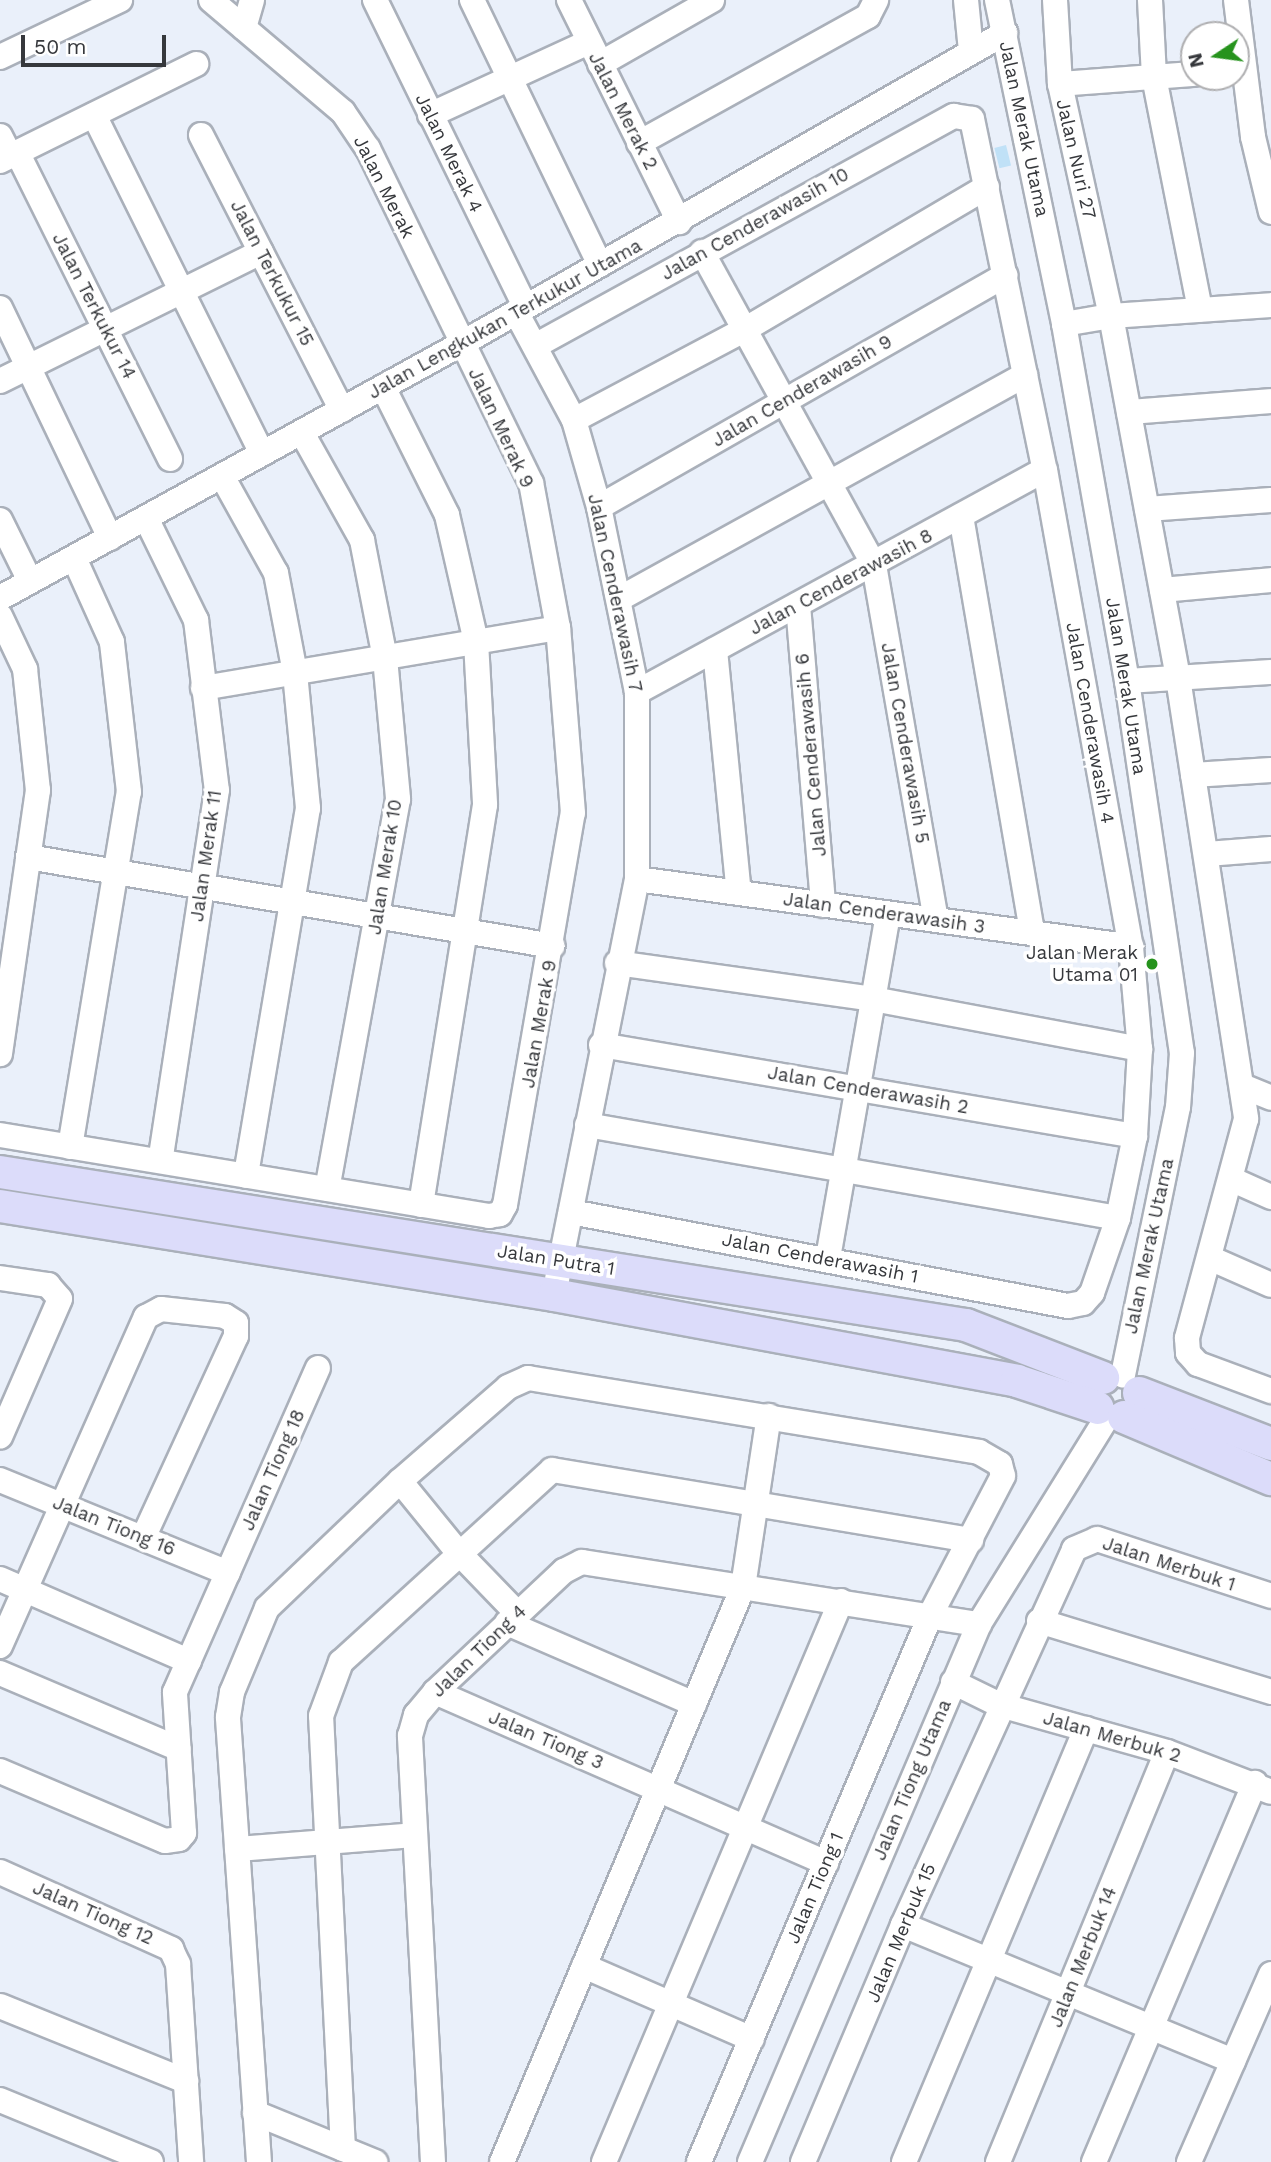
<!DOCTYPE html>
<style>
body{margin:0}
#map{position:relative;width:1271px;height:2162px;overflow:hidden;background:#eaf0fa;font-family:"Work Sans",sans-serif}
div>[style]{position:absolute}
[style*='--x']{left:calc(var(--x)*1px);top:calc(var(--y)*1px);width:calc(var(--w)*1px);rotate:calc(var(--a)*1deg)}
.building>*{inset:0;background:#c0e1f7;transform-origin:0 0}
.roads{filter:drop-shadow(2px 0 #aab0ba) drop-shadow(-2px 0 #aab0ba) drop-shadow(0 2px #aab0ba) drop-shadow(0 -2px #aab0ba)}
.minor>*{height:24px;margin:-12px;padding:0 12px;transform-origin:12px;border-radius:12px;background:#fff}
.major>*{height:32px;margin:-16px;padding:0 16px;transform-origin:16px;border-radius:16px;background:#dcdcfa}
.dots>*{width:19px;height:19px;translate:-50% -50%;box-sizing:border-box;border:4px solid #fff;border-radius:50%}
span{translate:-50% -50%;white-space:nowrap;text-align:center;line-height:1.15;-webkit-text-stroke:7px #fff;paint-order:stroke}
.street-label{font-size:19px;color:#36383c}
.poi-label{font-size:19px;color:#36383c}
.right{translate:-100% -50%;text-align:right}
.north{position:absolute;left:1180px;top:21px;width:70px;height:70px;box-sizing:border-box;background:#fff;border:2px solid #afafb1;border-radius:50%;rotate:257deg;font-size:19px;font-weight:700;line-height:28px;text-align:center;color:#36383c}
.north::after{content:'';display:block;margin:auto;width:24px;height:32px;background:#26931d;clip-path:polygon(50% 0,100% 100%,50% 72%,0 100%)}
.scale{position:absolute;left:21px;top:35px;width:145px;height:32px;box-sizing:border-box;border:4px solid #36383c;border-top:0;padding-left:9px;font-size:21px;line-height:24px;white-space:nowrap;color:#36383c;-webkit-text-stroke:5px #fff;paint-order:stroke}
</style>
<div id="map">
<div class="building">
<i style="left:1006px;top:145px;width:21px;height:12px;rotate:76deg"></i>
</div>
<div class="roads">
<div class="minor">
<i style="--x:375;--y:0;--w:341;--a:63.9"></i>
<i style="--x:472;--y:0;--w:294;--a:64.2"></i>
<i style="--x:569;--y:0;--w:248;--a:63.6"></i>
<i style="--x:966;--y:0;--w:51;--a:84.4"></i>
<i style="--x:997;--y:0;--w:331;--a:78.3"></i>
<i style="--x:1064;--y:324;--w:363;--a:80"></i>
<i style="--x:1127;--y:681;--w:376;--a:81.6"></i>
<i style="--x:1182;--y:1053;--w:54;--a:94.2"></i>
<i style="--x:1178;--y:1107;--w:274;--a:101.6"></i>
<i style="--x:1055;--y:0;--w:84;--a:86.6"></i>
<i style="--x:1060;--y:84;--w:238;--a:77.6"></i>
<i style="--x:1111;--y:316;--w:368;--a:79.5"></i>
<i style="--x:1178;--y:678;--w:446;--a:81.2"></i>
<i style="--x:1246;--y:1119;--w:227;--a:105.1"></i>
<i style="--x:1187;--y:1338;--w:15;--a:86"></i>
<i style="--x:1188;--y:1353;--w:15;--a:48"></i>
<i style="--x:1198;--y:1364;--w:78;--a:20.3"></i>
<i style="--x:1150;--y:0;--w:77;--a:87"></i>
<i style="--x:1154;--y:77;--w:237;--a:78.8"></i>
<i style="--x:1236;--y:0;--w:138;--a:82.9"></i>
<i style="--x:1253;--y:137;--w:77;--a:76.5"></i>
<i style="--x:244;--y:28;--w:29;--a:-74"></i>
<i style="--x:0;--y:57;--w:133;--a:-25.4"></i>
<i style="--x:600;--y:64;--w:129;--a:-29.7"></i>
<i style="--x:1060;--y:84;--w:134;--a:-4.3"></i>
<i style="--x:94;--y:115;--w:378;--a:63.6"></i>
<i style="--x:430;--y:115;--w:175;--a:-24.7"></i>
<i style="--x:201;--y:135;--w:309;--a:62.9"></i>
<i style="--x:0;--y:136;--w:22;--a:63"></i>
<i style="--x:639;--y:143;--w:262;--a:-29"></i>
<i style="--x:868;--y:16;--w:18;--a:-63"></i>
<i style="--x:17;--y:152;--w:343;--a:63.5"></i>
<i style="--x:0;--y:161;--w:219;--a:-26.3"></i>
<i style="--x:702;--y:252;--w:357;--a:61.2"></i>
<i style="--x:874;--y:565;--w:360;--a:80.1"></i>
<i style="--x:0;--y:308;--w:255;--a:64.4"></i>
<i style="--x:516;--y:312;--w:123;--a:61.8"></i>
<i style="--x:574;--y:420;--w:91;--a:74"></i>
<i style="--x:599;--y:507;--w:189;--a:78.4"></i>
<i style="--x:637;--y:692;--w:187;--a:90"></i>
<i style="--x:637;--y:879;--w:424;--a:101.3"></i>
<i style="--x:1064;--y:324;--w:48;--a:-9.7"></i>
<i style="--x:1111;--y:316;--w:160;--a:-3.9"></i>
<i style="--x:535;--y:346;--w:478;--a:-28.8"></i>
<i style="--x:954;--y:116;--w:18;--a:9"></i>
<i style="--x:972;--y:119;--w:359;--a:78.3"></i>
<i style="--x:1045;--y:470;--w:485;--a:79.8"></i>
<i style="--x:1131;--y:947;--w:102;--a:85"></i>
<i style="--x:1140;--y:1049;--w:87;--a:93.3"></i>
<i style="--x:1135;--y:1136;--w:84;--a:101.7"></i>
<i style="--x:1118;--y:1218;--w:79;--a:109.1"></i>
<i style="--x:1092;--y:1293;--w:13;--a:132"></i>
<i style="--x:1083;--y:1303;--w:15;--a:169"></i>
<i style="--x:1068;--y:1306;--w:506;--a:-169.29"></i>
<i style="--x:0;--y:381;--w:291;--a:-26.3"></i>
<i style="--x:383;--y:387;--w:143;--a:63.4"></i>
<i style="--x:447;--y:515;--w:130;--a:77.1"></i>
<i style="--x:476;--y:642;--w:163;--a:86.8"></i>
<i style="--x:485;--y:805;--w:405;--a:99.1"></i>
<i style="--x:1129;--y:412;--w:142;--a:-4.4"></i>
<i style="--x:574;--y:420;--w:192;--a:-27.9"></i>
<i style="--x:744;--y:330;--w:282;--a:-30.5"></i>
<i style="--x:302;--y:433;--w:123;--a:60.7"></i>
<i style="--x:362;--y:540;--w:120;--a:79"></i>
<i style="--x:385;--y:658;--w:142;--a:84.7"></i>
<i style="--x:398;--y:799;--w:396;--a:100.3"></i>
<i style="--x:222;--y:476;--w:111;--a:60.9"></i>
<i style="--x:276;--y:573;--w:102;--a:79.2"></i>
<i style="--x:295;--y:673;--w:136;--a:84.5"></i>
<i style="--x:308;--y:808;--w:373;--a:99.6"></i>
<i style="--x:599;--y:507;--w:468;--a:-29.7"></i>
<i style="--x:1147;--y:509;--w:124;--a:-4.2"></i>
<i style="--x:961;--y:516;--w:423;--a:80.3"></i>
<i style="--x:146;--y:518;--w:114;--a:63.9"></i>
<i style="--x:196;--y:620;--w:171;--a:83"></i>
<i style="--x:217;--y:790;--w:375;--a:98.7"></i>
<i style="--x:0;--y:520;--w:68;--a:63.8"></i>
<i style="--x:1162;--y:590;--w:109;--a:-5.2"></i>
<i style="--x:0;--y:598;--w:526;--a:-28.85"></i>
<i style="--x:461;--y:344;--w:627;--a:-29.76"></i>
<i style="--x:619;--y:599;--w:464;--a:-28.9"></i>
<i style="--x:798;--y:605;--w:301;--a:85.2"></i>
<i style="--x:0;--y:616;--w:59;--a:64.7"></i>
<i style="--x:25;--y:669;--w:122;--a:83.9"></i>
<i style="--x:38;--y:790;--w:267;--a:98.2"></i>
<i style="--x:715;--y:650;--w:244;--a:84.4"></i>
<i style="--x:1127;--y:681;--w:144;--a:-3.6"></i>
<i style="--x:203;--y:688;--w:360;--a:-9.6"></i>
<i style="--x:637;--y:692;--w:464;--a:-28.6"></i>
<i style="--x:1193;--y:775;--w:78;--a:-3.7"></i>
<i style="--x:1207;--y:854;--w:64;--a:-4.5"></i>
<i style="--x:28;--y:857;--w:532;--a:9.62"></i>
<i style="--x:637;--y:879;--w:499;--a:7.8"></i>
<i style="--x:617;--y:963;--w:259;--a:8"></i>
<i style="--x:873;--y:999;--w:272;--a:10.6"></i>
<i style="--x:601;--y:1045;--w:542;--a:9.67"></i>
<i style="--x:1242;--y:1086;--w:31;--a:22"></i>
<i style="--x:587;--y:1125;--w:539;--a:9.93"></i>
<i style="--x:0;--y:1135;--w:496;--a:9.4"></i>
<i style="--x:489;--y:1216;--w:11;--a:-10"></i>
<i style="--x:500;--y:1214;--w:10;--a:-61"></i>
<i style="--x:505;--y:1205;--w:398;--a:-80.2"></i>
<i style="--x:573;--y:813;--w:186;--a:-94.6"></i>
<i style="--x:558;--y:628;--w:147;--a:-100.5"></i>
<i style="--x:531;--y:483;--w:372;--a:-116"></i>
<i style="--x:368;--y:149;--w:45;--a:-124"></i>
<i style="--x:343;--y:112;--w:173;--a:-139.7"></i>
<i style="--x:70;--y:1147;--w:360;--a:-80.6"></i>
<i style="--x:129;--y:792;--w:151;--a:-96.5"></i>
<i style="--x:112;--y:642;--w:92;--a:-114.3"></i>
<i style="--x:1233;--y:1180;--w:42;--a:24.1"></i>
<i style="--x:828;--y:1258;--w:349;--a:-80.1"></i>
<i style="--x:1212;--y:1259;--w:64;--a:23.8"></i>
<i style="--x:0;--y:1278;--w:49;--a:8.3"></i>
<i style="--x:48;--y:1285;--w:18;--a:49"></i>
<i style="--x:60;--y:1299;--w:150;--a:113.5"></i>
<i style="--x:0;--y:1480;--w:246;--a:22.2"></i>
<i style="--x:400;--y:1481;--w:92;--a:50.8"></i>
<i style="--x:458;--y:1552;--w:85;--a:46"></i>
<i style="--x:0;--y:1579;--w:206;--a:23.5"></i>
<i style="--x:1039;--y:1621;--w:243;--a:17"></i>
<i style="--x:507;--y:1623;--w:204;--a:23.4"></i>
<i style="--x:0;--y:1646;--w:360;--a:-66.1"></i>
<i style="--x:146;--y:1317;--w:17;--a:-28"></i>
<i style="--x:161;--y:1309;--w:64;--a:6.2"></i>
<i style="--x:225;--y:1316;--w:13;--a:32"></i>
<i style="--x:236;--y:1323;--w:13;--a:90"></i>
<i style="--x:236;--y:1336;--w:222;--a:114.7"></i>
<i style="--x:0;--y:1673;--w:194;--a:23"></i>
<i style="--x:953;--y:1682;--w:52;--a:26.1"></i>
<i style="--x:1000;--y:1705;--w:173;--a:15.7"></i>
<i style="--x:1167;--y:1752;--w:111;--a:21"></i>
<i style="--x:435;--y:1692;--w:427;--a:23.6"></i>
<i style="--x:0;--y:1771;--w:179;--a:23"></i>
<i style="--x:165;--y:1841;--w:14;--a:-8"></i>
<i style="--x:179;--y:1839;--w:8;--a:-50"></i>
<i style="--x:184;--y:1833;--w:141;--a:-93.7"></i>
<i style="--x:175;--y:1692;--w:354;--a:-66.2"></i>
<i style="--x:237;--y:1849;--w:178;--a:-4.5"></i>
<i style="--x:0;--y:1872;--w:188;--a:24.2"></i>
<i style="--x:171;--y:1949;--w:17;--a:65"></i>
<i style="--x:178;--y:1964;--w:198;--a:86.2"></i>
<i style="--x:903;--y:1925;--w:357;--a:22.4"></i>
<i style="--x:584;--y:1966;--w:183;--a:23.5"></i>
<i style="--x:0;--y:2006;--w:201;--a:22"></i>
<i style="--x:0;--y:2100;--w:163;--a:22.3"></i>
<i style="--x:255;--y:2113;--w:130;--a:22.2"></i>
<i style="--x:343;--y:2149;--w:434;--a:-92.9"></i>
<i style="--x:321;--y:1716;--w:58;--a:-69.7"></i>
<i style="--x:341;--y:1662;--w:285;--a:-42.3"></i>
<i style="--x:552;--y:1470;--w:425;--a:9.5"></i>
<i style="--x:259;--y:2162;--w:446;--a:-94"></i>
<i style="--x:228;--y:1717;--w:25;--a:-81"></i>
<i style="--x:232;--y:1692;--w:91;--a:-67.4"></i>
<i style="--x:267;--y:1608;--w:184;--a:-43.7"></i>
<i style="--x:400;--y:1481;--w:143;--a:-41"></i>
<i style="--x:508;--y:1387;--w:22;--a:-24"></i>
<i style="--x:528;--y:1378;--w:457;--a:9.3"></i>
<i style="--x:979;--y:1452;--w:24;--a:30"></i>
<i style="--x:1000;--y:1464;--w:12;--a:76"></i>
<i style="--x:1003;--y:1476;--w:156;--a:117.6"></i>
<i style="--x:931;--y:1614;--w:595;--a:112.95"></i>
<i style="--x:433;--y:2162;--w:427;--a:-93.1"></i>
<i style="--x:410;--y:1736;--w:22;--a:-74"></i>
<i style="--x:416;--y:1715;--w:30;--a:-50"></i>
<i style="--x:435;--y:1692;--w:177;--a:-43.2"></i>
<i style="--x:564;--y:1571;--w:20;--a:-27"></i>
<i style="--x:582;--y:1562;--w:402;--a:8.9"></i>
<i style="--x:502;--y:2162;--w:623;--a:-67.26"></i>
<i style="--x:743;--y:1587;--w:173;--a:-81.4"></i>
<i style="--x:604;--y:2162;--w:609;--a:-67.1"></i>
<i style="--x:750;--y:2162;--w:585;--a:-66.94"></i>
<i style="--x:979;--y:1624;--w:245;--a:-58.2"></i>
<i style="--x:803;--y:2162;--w:257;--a:-67.1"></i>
<i style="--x:903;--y:1925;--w:413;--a:-65.5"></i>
<i style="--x:1074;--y:1549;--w:25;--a:-23"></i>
<i style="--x:1097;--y:1539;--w:183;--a:18.1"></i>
<i style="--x:904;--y:2162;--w:470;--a:-67.2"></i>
<i style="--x:998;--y:2162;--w:443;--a:-67.6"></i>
<i style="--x:1094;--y:2162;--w:412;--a:-67"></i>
<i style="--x:1189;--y:2162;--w:205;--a:-66.4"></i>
</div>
<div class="major">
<i style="--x:0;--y:1172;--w:978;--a:9"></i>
<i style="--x:966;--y:1325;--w:147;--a:21.1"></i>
<i style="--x:0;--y:1206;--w:561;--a:9.13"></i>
<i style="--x:554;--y:1295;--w:471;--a:10.5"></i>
<i style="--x:1017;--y:1381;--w:85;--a:18.4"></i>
<i style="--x:1139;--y:1393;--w:142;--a:21.1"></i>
<i style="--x:1124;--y:1417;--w:160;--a:22.9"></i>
</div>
</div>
<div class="dots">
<i style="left:1152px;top:964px;background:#26931d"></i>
</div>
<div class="street-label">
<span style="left:623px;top:111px;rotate:63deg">Jalan Merak 2</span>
<span style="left:1024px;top:129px;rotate:78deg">Jalan Merak Utama</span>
<span style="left:449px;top:153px;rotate:64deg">Jalan Merak 4</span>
<span style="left:1076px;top:159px;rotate:77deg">Jalan Nuri 27</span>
<span style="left:384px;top:187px;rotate:63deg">Jalan Merak</span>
<span style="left:755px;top:224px;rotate:-29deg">Jalan Cenderawasih 10</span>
<span style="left:272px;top:273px;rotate:63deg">Jalan Terkukur 15</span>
<span style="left:94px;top:306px;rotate:63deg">Jalan Terkukur 14</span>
<span style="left:505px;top:319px;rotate:-29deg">Jalan Lengkukan Terkukur Utama</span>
<span style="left:802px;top:391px;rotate:-30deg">Jalan Cenderawasih 9</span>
<span style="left:501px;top:428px;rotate:65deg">Jalan Merak 9</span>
<span style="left:841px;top:582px;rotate:-28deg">Jalan Cenderawasih 8</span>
<span style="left:615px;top:593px;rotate:78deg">Jalan Cenderawasih 7</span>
<span style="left:1126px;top:686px;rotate:81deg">Jalan Merak Utama</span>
<span style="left:1090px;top:723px;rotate:80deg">Jalan Cenderawasih 4</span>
<span style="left:905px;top:743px;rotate:80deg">Jalan Cenderawasih 5</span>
<span style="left:811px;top:755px;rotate:-95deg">Jalan Cenderawasih 6</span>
<span style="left:206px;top:856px;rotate:-82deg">Jalan Merak 11</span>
<span style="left:385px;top:867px;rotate:-81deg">Jalan Merak 10</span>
<span style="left:884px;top:913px;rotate:8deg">Jalan Cenderawasih 3</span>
<span style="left:539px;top:1024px;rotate:-80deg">Jalan Merak 9</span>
<span style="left:868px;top:1090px;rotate:10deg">Jalan Cenderawasih 2</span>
<span style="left:1149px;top:1246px;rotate:-78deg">Jalan Merak Utama</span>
<span style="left:820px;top:1258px;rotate:11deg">Jalan Cenderawasih 1</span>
<span style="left:556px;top:1260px;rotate:9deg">Jalan Putra 1</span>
<span style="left:273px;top:1470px;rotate:-66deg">Jalan Tiong 18</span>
<span style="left:114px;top:1526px;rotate:22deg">Jalan Tiong 16</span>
<span style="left:1169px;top:1564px;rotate:18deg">Jalan Merbuk 1</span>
<span style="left:479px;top:1651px;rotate:-44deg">Jalan Tiong 4</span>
<span style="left:1112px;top:1737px;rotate:16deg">Jalan Merbuk 2</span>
<span style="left:546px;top:1740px;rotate:23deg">Jalan Tiong 3</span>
<span style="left:912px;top:1780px;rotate:-67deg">Jalan Tiong Utama</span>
<span style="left:815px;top:1888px;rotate:-67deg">Jalan Tiong 1</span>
<span style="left:93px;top:1913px;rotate:24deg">Jalan Tiong 12</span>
<span style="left:901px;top:1933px;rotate:-67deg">Jalan Merbuk 15</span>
<span style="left:1083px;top:1957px;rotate:-68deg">Jalan Merbuk 14</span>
</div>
<div class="poi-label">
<span class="right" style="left:1138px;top:964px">Jalan Merak<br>Utama 01</span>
</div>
<div class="north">N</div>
<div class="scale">50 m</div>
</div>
